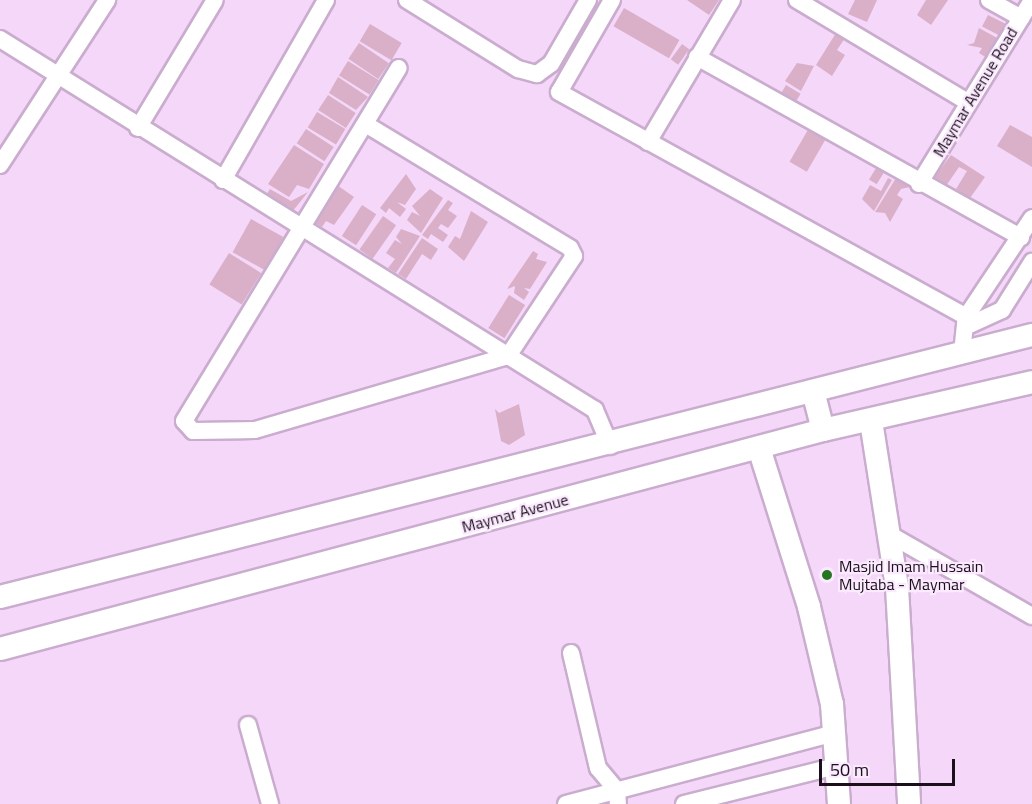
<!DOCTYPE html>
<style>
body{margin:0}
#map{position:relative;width:1032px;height:804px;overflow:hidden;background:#f5d7f9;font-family:"Titillium Web",sans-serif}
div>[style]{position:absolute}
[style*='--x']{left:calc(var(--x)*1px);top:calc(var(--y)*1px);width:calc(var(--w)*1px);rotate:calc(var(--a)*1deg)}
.building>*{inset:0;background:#d9b0c8;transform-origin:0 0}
.roads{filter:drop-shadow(2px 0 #caadce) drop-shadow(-2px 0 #caadce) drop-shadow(0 2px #caadce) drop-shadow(0 -2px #caadce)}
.street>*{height:16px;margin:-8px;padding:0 8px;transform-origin:8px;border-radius:8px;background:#fff}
.secondary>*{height:22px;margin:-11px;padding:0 11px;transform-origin:11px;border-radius:11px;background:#fff}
.dots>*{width:16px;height:16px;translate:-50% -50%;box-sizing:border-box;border:3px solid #fbe9fe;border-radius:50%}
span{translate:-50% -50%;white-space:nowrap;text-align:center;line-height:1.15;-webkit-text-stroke:4.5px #fbe9fe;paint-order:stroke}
.street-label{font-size:16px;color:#1a0f1b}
.poi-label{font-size:16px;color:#1a0f1b}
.left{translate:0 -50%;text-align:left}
.scale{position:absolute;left:819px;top:759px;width:136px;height:27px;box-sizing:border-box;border:3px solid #1a0f1b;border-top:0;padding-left:8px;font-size:18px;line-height:21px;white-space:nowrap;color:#1a0f1b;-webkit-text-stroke:4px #fbe9fe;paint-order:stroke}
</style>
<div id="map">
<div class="building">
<i style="clip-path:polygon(687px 0,719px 0,709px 15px)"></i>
<i style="clip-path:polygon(855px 0,877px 0,867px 22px,848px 14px)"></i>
<i style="clip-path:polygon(926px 0,948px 0,931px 25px,917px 15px)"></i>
<i style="left:624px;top:8px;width:64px;height:21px;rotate:30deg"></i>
<i style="left:988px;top:15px;width:20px;height:13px;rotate:27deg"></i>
<i style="left:370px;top:24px;width:37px;height:20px;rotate:31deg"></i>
<i style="clip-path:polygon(979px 28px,999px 39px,987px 58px,979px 53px,982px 48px,967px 45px,974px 43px)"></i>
<i style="clip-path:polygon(836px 33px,845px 38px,837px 50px,845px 55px,832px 76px,816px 65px)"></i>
<i style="left:359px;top:43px;width:36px;height:19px;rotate:34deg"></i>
<i style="left:682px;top:44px;width:9px;height:19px;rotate:36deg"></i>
<i style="left:348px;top:61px;width:36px;height:17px;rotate:32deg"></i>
<i style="clip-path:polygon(797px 63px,814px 66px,801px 91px,785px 81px)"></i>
<i style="clip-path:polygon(338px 77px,368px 97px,356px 110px,329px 93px)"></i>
<i style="left:786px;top:85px;width:17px;height:9px;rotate:31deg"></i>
<i style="left:328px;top:95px;width:33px;height:18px;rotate:33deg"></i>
<i style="left:317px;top:112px;width:33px;height:18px;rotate:31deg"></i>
<i style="clip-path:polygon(1010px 125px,1032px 137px,1032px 167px,997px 146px)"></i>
<i style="left:809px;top:128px;width:20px;height:39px;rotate:30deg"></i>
<i style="left:306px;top:129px;width:33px;height:17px;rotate:33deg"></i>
<i style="clip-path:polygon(294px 145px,324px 164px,309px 189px,297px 185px,289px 197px,268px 184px)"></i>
<i style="clip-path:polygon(951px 155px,985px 177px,970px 198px,956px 189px,967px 171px,959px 167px,946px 186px,934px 178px)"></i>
<i style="left:878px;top:165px;width:9px;height:17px;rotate:32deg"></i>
<i style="clip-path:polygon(406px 174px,416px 189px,405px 205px,397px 202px,406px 209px,400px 217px,389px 208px,386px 213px,380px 208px)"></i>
<i style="clip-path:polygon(888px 178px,892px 180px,874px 211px,862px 199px,870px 185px,881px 191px)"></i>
<i style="clip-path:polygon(896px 178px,910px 187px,901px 189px,897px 195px,903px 199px,890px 222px,885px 213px,875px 212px)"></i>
<i style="clip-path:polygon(337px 185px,354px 197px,334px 225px,326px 221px,322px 227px,314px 222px)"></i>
<i style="clip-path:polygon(270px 189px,291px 201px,308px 192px,292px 212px,266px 195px)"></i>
<i style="clip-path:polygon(430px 189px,443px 198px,421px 233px,407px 220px,412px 212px,420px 216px,412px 206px)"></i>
<i style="clip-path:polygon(448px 200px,453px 203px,448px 210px,457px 216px,448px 228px,441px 224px,438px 228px,448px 235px,443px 242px,431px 234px,428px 239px,422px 235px)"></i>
<i style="left:362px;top:205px;width:17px;height:37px;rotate:33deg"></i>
<i style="clip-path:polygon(471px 211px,488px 222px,464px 261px,448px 247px,455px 236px,460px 239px)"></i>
<i style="left:383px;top:216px;width:16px;height:41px;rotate:35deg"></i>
<i style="left:251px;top:219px;width:37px;height:38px;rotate:29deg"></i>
<i style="clip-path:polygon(401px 229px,420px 236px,396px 273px,388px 268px,395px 259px,386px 253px,395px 240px,402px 244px,396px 237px)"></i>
<i style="clip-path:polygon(422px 238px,438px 249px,431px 260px,422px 254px,406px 279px,398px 274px)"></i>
<i style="clip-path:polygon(533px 251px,538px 254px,536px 259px,547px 262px,530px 289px,524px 288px,529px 292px,524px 300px,514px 293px,515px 286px,507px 289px)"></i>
<i style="left:229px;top:253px;width:38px;height:37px;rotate:32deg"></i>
<i style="left:509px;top:295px;width:19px;height:39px;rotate:32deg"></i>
<i style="clip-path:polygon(519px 404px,525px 435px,509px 445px,501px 441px,495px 409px,499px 413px)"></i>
</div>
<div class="roads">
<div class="street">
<i style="--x:407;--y:0;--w:131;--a:31.9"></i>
<i style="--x:518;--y:69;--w:20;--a:15"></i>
<i style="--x:537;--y:74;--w:17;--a:-36"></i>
<i style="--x:551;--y:64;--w:74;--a:-60"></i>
<i style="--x:612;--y:0;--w:106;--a:119.9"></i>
<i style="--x:559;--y:92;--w:465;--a:28.9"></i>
<i style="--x:797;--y:0;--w:200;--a:30.9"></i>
<i style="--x:989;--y:0;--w:37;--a:29"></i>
<i style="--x:0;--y:39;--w:701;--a:31.94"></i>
<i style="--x:595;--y:410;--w:39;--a:67"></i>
<i style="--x:697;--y:57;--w:371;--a:29.1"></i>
<i style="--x:367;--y:125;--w:237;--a:31.2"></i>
<i style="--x:570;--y:248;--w:9;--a:63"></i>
<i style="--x:574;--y:256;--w:120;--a:123.4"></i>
<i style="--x:508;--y:356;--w:264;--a:163.7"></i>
<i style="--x:255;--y:430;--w:62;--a:179.1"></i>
<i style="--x:193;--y:431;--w:13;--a:-132"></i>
<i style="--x:184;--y:421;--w:413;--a:-58.7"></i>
<i style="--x:138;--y:128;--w:149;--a:-59"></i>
<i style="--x:648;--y:142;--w:165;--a:-59.4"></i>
<i style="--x:0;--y:165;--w:197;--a:-57"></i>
<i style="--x:223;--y:180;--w:207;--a:-60.2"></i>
<i style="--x:919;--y:184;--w:216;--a:-58.4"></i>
<i style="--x:965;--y:327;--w:41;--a:-24.7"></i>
<i style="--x:1002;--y:310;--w:57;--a:-58"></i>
<i style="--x:962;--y:353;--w:36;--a:-84"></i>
<i style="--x:966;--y:317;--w:119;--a:-56.3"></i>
<i style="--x:887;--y:533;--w:167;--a:29.8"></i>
<i style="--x:571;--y:653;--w:118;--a:76.8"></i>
<i style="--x:598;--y:768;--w:30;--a:50"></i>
<i style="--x:617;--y:791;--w:13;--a:86"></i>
<i style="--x:248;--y:725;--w:82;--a:74.4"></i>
<i style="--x:566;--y:804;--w:277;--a:-14.8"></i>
<i style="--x:684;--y:804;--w:157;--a:-14"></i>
</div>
<div class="secondary">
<i style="--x:813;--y:391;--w:40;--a:75.6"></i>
<i style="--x:871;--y:421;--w:168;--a:81.1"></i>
<i style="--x:897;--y:587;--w:217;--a:86.8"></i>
<i style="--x:759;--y:448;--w:167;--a:72.5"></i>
<i style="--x:809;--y:607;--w:100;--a:76.7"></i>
<i style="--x:832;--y:704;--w:100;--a:86"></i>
<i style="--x:0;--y:597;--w:1065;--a:-14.25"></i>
<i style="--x:0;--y:649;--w:852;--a:-14.9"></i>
<i style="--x:823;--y:430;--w:214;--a:-12.9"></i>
</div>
</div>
<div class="dots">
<i style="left:827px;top:575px;background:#247621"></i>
</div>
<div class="street-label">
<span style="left:975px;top:92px;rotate:-59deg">Maymar Avenue Road</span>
<span style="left:515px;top:513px;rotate:-15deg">Maymar Avenue</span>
</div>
<div class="poi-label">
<span class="left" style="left:839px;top:575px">Masjid Imam Hussain<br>Mujtaba - Maymar</span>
</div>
<div class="scale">50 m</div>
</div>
